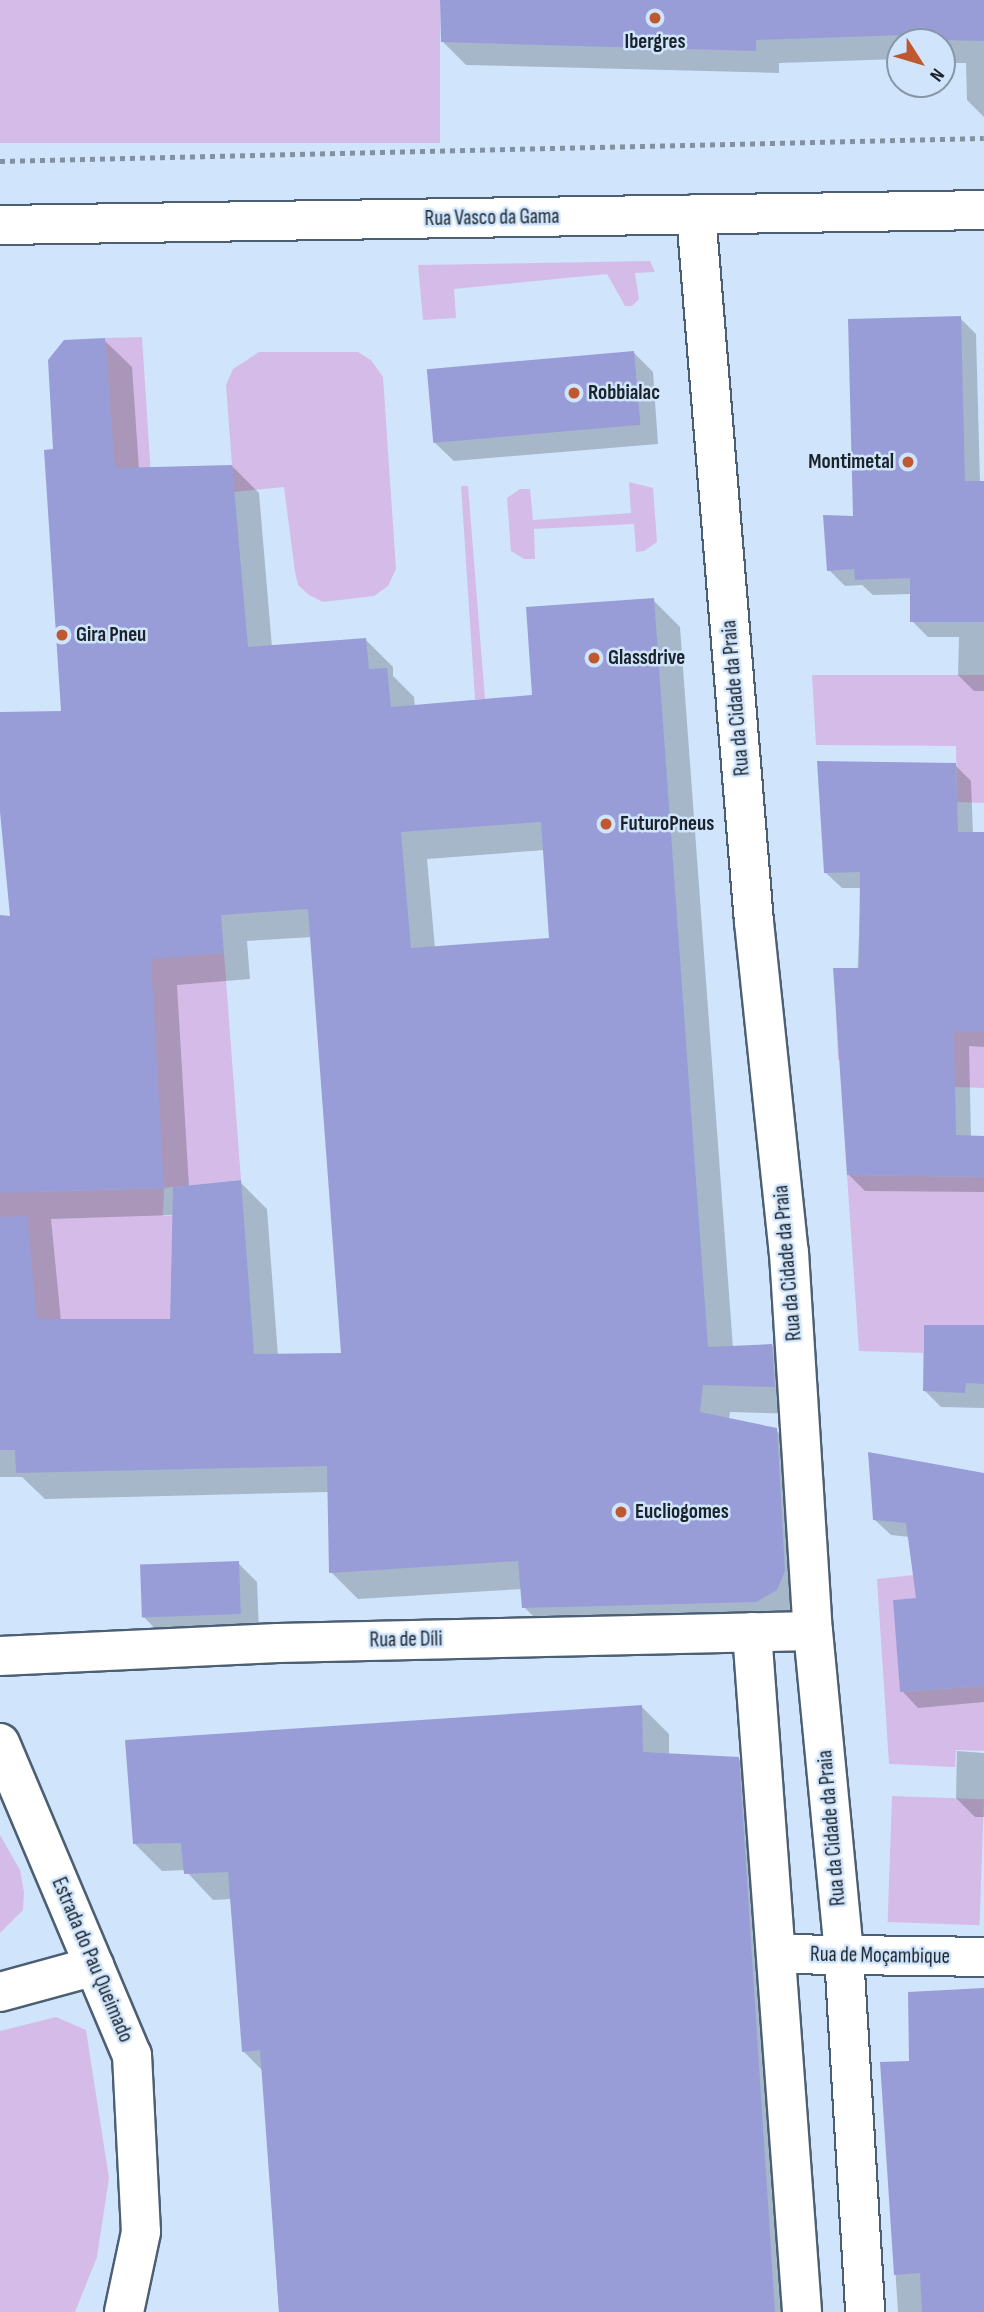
<!DOCTYPE html>
<meta charset="utf-8">
<style>
body{margin:0}
#map{position:relative;width:984px;height:2312px;overflow:hidden;background:#d0e5fc;font-family:"Sofia Sans Condensed",sans-serif}
div>[style]{position:absolute}
[style*='--x']{left:calc(var(--x)*1px);top:calc(var(--y)*1px);width:calc(var(--w)*1px);rotate:calc(var(--a)*1deg)}
.green>*{inset:0;background:#d5bce8;transform-origin:0 0}
.shadow>*{inset:0;background:#0003}
.building>*{inset:0;background:#999dd7;transform-origin:0 0}
.path>*{height:4.5px;margin-top:-2.25px;transform-origin:0;background:repeating-linear-gradient(90deg,#8291a2 0 5px,transparent 0 10px)}
.roads{filter:drop-shadow(2px 0 #4d5f72) drop-shadow(-2px 0 #4d5f72) drop-shadow(0 2px #4d5f72) drop-shadow(0 -2px #4d5f72)}
.minor>*{height:38px;margin:-19px;padding:0 19px;transform-origin:19px;border-radius:19px;background:#fff}
.major>*{height:38px;margin:-19px;padding:0 19px;transform-origin:19px;border-radius:19px;background:#fff}
.dots>*{width:19px;height:19px;translate:-50% -50%;box-sizing:border-box;border:4px solid #d0e5fc;border-radius:50%}
span{translate:-50% -50%;white-space:nowrap;text-align:center;line-height:1.15;-webkit-text-stroke:5px #d0e5fc;paint-order:stroke}
.poi-label{font-size:21px;color:#1a222a;font-weight:700}
.left{translate:0 -50%;text-align:left}
.right{translate:-100% -50%;text-align:right}
.street-label{font-size:21px;color:#1a222a}
.north{position:absolute;left:886px;top:28px;width:70px;height:70px;box-sizing:border-box;background:#d0e5fc;border:2px solid #8797a8;border-radius:50%;rotate:127deg;font-size:19px;font-weight:700;line-height:28px;text-align:center;color:#1a222a}
.north::after{content:'';display:block;margin:auto;width:24px;height:32px;background:#bf582e;clip-path:polygon(50% 0,100% 100%,50% 72%,0 100%)}
</style>
<div id="map">
<div class="green">
<i style="left:0;top:0;width:440px;height:143px"></i>
<i style="clip-path:polygon(650px 261px,655px 272px,635px 273px,639px 299px,632px 306px,625px 306px,607px 274px,454px 289px,456px 318px,423px 320px,418px 265px)"></i>
<i style="clip-path:polygon(142px 337px,182px 956px,224px 953px,241px 1180px,164px 1188px,163px 1216px,207px 1215px,172px 1235px,170px 1319px,37px 1319px,0 1244px,0 1186px,31px 1192px,163px 1188px,105px 338px)"></i>
<i style="clip-path:polygon(259px 352px,358px 352px,371px 360px,383px 377px,396px 569px,388px 586px,374px 596px,323px 602px,309px 595px,298px 585px,295px 572px,284px 487px,234px 492px,226px 385px,233px 369px)"></i>
<i style="clip-path:polygon(629px 482px,653px 488px,657px 542px,644px 551px,636px 552px,634px 524px,534px 529px,535px 559px,524px 559px,511px 551px,507px 498px,520px 489px,530px 489px,533px 520px,631px 513px)"></i>
<i style="clip-path:polygon(461px 486px,468px 486px,485px 699px,475px 699px)"></i>
<i style="clip-path:polygon(812px 675px,984px 675px,984px 803px,957px 802px,956px 746px,816px 745px)"></i>
<i style="clip-path:polygon(836px 1014px,970px 1017px,984px 1032px,984px 1088px,955px 1087px,954px 1063px,838px 1060px)"></i>
<i style="clip-path:polygon(847px 1175px,984px 1177px,984px 1325px,924px 1325px,923px 1353px,859px 1351px)"></i>
<i style="clip-path:polygon(913px 1575px,984px 1593px,894px 1600px,900px 1692px,984px 1686px,984px 1751px,956px 1750px,955px 1767px,889px 1764px,877px 1579px)"></i>
<i style="left:892px;top:1796px;width:92px;height:126px;rotate:2deg"></i>
<i style="clip-path:polygon(0 1835px,20px 1870px,24px 1892px,23px 1910px,0 1933px)"></i>
<i style="clip-path:polygon(56px 2017px,86px 2030px,109px 2178px,97px 2257px,75px 2312px,0 2312px,0 2031px)"></i>
</div>
<div class="shadow">
<i style="clip-path:polygon(441px 0,984px 0,984px 117px,967px 100px,966px 63px,942px 63px,942px 42px,900px 42px,900px 59px,779px 63px,779px 73px,466px 65px,443px 42px)"></i>
<i style="clip-path:polygon(960px 318px,976px 334px,980px 482px,984px 482px,984px 691px,974px 691px,958px 675px,959px 637px,928px 637px,912px 621px,912px 594px,873px 595px,862px 585px,845px 586px,829px 570px)"></i>
<i style="clip-path:polygon(evenodd,104px 340px,132px 367px,139px 469px,232px 466px,259px 493px,272px 647px,366px 640px,393px 667px,393px 676px,414px 697px,415px 707px,534px 697px,653px 600px,680px 627px,733px 1348px,772px 1345px,799px 1372px,801px 1414px,730px 1412px,729px 1420px,776px 1430px,803px 1457px,804px 1617px,551px 1634px,524px 1607px,522px 1589px,358px 1599px,331px 1572px,329px 1492px,45px 1499px,22px 1477px,0 1477px,0 916px,12px 918px,0 794px,0 714px,63px 712px,54px 451px,104px 340px,545px 850px,551px 940px,435px 948px,427px 859px,545px 850px,104px 340px,312px 937px,343px 1355px,278px 1356px,267px 1209px,240px 1182px,189px 1187px,177px 985px,250px 979px,247px 941px,312px 937px,104px 340px,174px 1215px,172px 1320px,61px 1321px,51px 1219px,174px 1215px)"></i>
<i style="clip-path:polygon(634px 353px,653px 372px,658px 444px,454px 461px,434px 442px)"></i>
<i style="clip-path:polygon(955px 765px,971px 781px,973px 834px,984px 833px,984px 1047px,969px 1046px,971px 1137px,984px 1137px,984px 1192px,865px 1191px,849px 1175px,861px 888px,842px 888px,825px 872px)"></i>
<i style="clip-path:polygon(984px 1327px,984px 1408px,941px 1407px,925px 1391px)"></i>
<i style="clip-path:polygon(984px 1474px,984px 1702px,918px 1708px,902px 1691px,918px 1600px,910px 1537px,891px 1535px,874px 1519px)"></i>
<i style="clip-path:polygon(238px 1563px,257px 1582px,259px 1633px,161px 1635px,142px 1615px)"></i>
<i style="clip-path:polygon(642px 1707px,669px 1734px,669px 1755px,738px 1759px,766px 1786px,800px 2312px,279px 2312px,263px 2071px,243px 2051px,232px 1899px,213px 1900px,185px 1870px,162px 1871px,135px 1844px)"></i>
<i style="clip-path:polygon(957px 1751px,984px 1753px,984px 1817px,975px 1817px,956px 1798px)"></i>
<i style="clip-path:polygon(984px 1989px,984px 2312px,898px 2312px,882px 2064px,910px 2063px)"></i>
</div>
<div class="building">
<i style="clip-path:polygon(440px 0,984px 0,984px 41px,905px 39px,905px 35px,756px 40px,756px 51px,441px 42px)"></i>
<i style="clip-path:polygon(961px 316px,965px 481px,984px 481px,984px 622px,910px 622px,910px 578px,855px 580px,854px 569px,827px 571px,823px 515px,853px 516px,848px 319px)"></i>
<i style="clip-path:polygon(evenodd,105px 338px,115px 468px,232px 465px,248px 647px,366px 638px,369px 669px,387px 668px,391px 707px,532px 695px,526px 607px,654px 598px,708px 1347px,772px 1344px,775px 1387px,703px 1385px,700px 1412px,777px 1428px,785px 1571px,777px 1590px,756px 1602px,522px 1608px,518px 1561px,329px 1573px,327px 1466px,16px 1473px,15px 1450px,0 1450px,0 1217px,27px 1216px,37px 1319px,170px 1319px,173px 1187px,241px 1180px,254px 1354px,341px 1353px,308px 909px,221px 915px,224px 953px,151px 959px,164px 1188px,0 1193px,0 915px,10px 916px,0 812px,0 712px,61px 711px,44px 450px,53px 449px,48px 360px,64px 340px,105px 338px,541px 822px,549px 938px,411px 948px,401px 832px,541px 822px)"></i>
<i style="left:634px;top:351px;width:74px;height:208px;rotate:85deg"></i>
<i style="clip-path:polygon(817px 761px,956px 763px,958px 832px,984px 832px,984px 1032px,954px 1031px,956px 1135px,984px 1136px,984px 1177px,847px 1175px,833px 968px,859px 968px,860px 872px,824px 873px)"></i>
<i style="clip-path:polygon(924px 1325px,984px 1325px,984px 1384px,966px 1383px,965px 1393px,923px 1391px)"></i>
<i style="clip-path:polygon(868px 1452px,984px 1473px,984px 1686px,900px 1692px,893px 1600px,916px 1598px,906px 1523px,873px 1520px)"></i>
<i style="left:239px;top:1561px;width:53px;height:99px;rotate:88deg"></i>
<i style="clip-path:polygon(642px 1705px,643px 1752px,739px 1757px,775px 2312px,279px 2312px,260px 2050px,242px 2052px,228px 1872px,184px 1874px,181px 1843px,133px 1844px,125px 1740px)"></i>
<i style="clip-path:polygon(984px 1988px,984px 2312px,922px 2312px,920px 2273px,894px 2275px,880px 2062px,909px 2061px,908px 1992px)"></i>
</div>
<div class="path">
<i style="--x:0;--y:161;--w:984;--a:-1.34"></i>
</div>
<div class="roads">
<div class="minor">
<i style="--x:696;--y:214;--w:710;--a:85.32"></i>
<i style="--x:754;--y:922;--w:333;--a:84"></i>
<i style="--x:789;--y:1253;--w:379;--a:86.4"></i>
<i style="--x:813;--y:1631;--w:325;--a:84.5"></i>
<i style="--x:844;--y:1955;--w:358;--a:86.6"></i>
<i style="--x:752;--y:1632;--w:682;--a:85.79"></i>
<i style="--x:0;--y:1656;--w:278;--a:-2.7"></i>
<i style="--x:278;--y:1643;--w:535;--a:-1.28"></i>
<i style="--x:0;--y:1743;--w:339;--a:67.1"></i>
<i style="--x:132;--y:2055;--w:177;--a:87.1"></i>
<i style="--x:141;--y:2232;--w:82;--a:102"></i>
<i style="--x:776;--y:1954;--w:208;--a:0.8"></i>
<i style="--x:0;--y:1992;--w:98;--a:-15.3"></i>
</div>
<div class="major">
<i style="--x:0;--y:225;--w:984;--a:-0.87"></i>
</div>
</div>
<div class="dots">
<i style="left:655px;top:18px;background:#bf582e"></i>
<i style="left:574px;top:393px;background:#bf582e"></i>
<i style="left:908px;top:462px;background:#bf582e"></i>
<i style="left:62px;top:635px;background:#bf582e"></i>
<i style="left:594px;top:658px;background:#bf582e"></i>
<i style="left:606px;top:824px;background:#bf582e"></i>
<i style="left:621px;top:1512px;background:#bf582e"></i>
</div>
<div class="poi-label">
<span style="left:655px;top:42px">Ibergres</span>
<span class="left" style="left:588px;top:393px">Robbialac</span>
<span class="right" style="left:894px;top:462px">Montimetal</span>
<span class="left" style="left:76px;top:635px">Gira Pneu</span>
<span class="left" style="left:608px;top:658px">Glassdrive</span>
<span class="left" style="left:620px;top:824px">FuturoPneus</span>
<span class="left" style="left:635px;top:1512px">Eucliogomes</span>
</div>
<div class="street-label">
<span style="left:492px;top:218px;rotate:-1deg">Rua Vasco da Gama</span>
<span style="left:736px;top:698px;rotate:-95deg">Rua da Cidade da Praia</span>
<span style="left:788px;top:1263px;rotate:-95deg">Rua da Cidade da Praia</span>
<span style="left:406px;top:1640px;rotate:-1deg">Rua de Díli</span>
<span style="left:832px;top:1828px;rotate:-95deg">Rua da Cidade da Praia</span>
<span style="left:880px;top:1956px;rotate:1deg">Rua de Moçambique</span>
<span style="left:92px;top:1960px;rotate:67deg">Estrada do Pau Queimado</span>
</div>
<div class="north">N</div>
</div>
